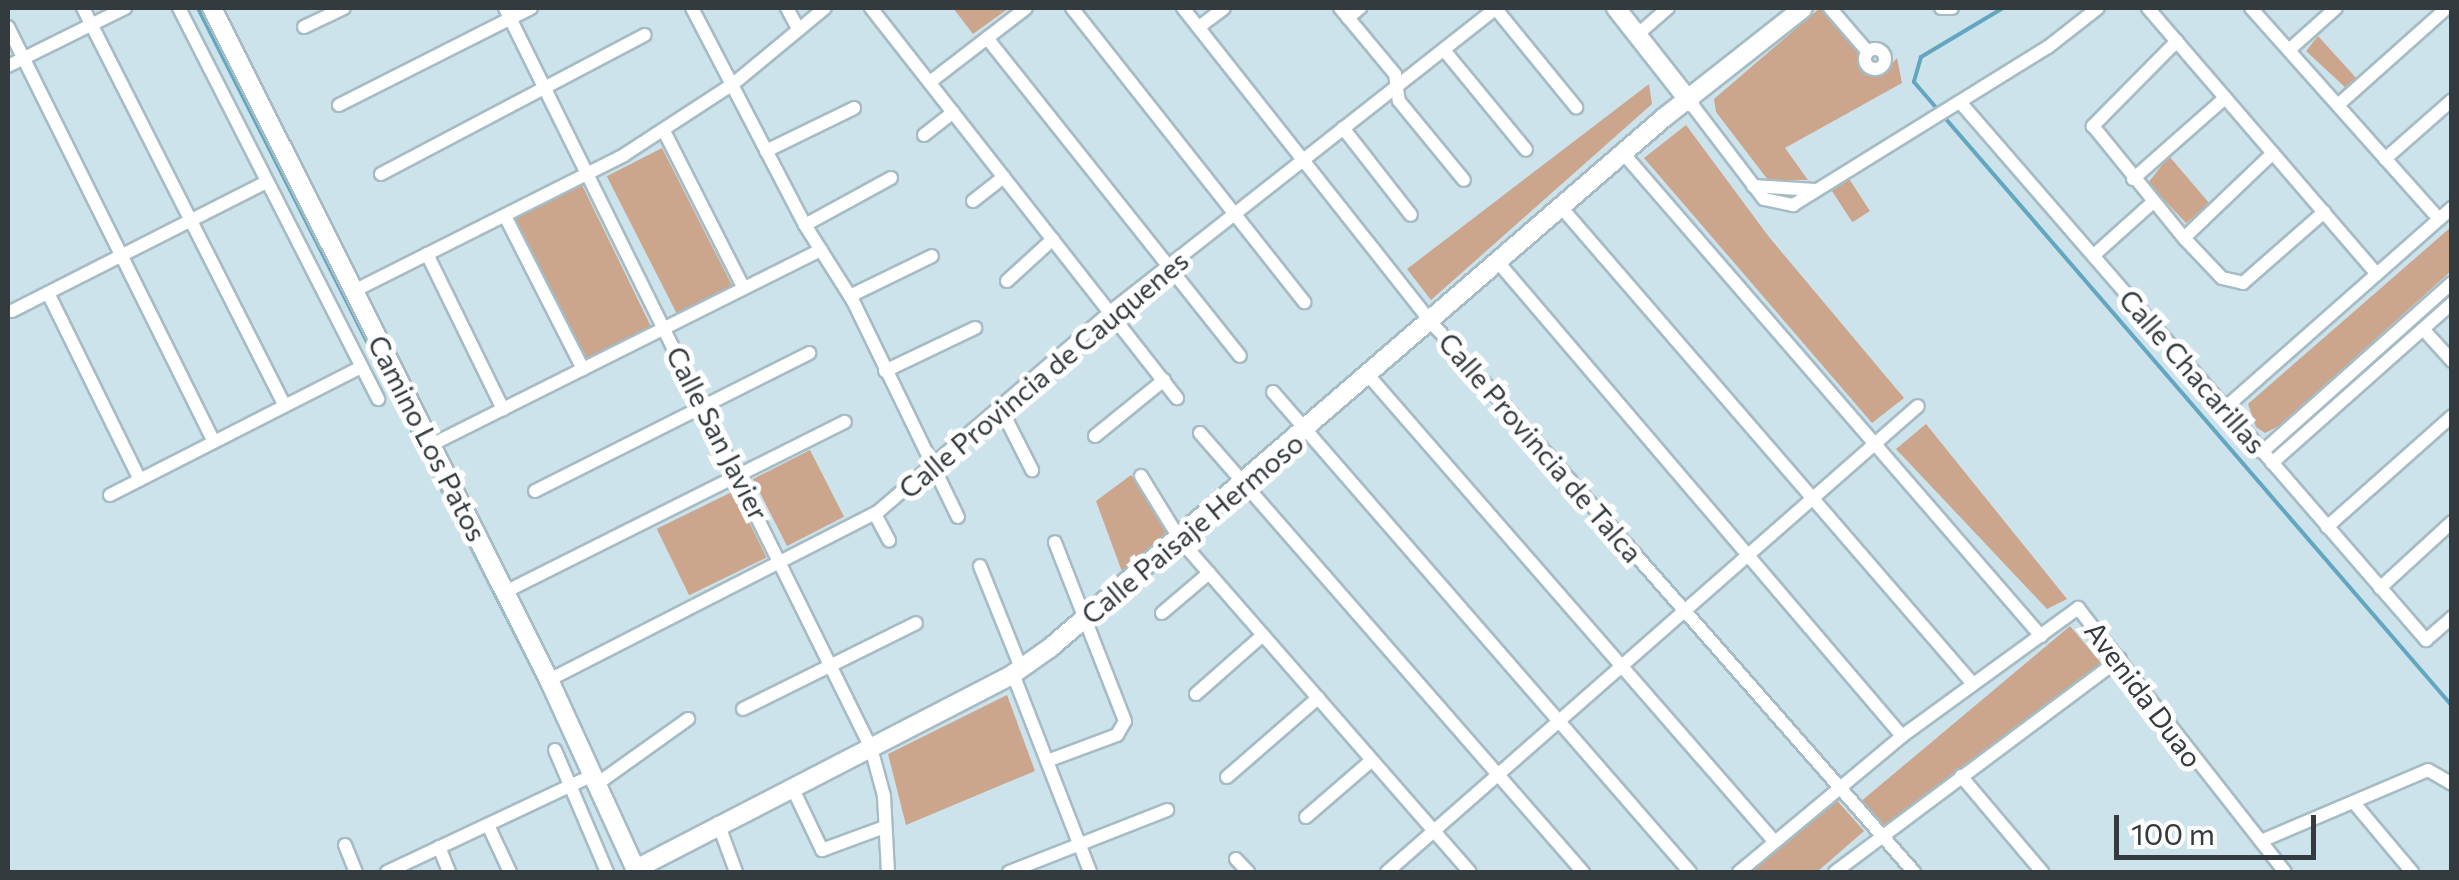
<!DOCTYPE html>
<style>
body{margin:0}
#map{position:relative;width:2459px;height:880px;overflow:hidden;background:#cde3ec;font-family:Commissioner,sans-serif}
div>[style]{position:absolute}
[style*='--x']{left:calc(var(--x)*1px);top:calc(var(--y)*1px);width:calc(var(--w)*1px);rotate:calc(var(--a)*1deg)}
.green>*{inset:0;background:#cba58c;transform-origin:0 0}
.stream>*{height:4px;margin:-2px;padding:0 2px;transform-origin:2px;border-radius:2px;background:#63a6bf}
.roads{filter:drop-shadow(2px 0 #a6bcc4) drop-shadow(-2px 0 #a6bcc4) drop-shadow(0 2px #a6bcc4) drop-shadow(0 -2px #a6bcc4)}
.street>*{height:12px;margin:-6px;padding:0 6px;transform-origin:6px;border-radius:6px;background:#fff}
.street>.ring{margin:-6px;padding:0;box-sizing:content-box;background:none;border:12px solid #fff;border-radius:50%}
.secondary>*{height:18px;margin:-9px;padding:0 9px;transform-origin:9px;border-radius:9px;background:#fff}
span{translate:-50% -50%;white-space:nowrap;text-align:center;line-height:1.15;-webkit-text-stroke:10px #fff;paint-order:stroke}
.street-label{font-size:28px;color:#333b3f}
.frame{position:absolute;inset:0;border:10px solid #333b3f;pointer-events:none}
.scale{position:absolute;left:2114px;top:815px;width:202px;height:45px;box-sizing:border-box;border:5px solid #333b3f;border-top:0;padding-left:12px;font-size:30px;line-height:35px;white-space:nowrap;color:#333b3f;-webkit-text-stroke:8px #fff;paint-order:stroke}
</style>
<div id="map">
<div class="green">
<i style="clip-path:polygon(953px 8px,1009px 8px,973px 34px)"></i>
<i style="clip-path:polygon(1820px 8px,1828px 8px,1870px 68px,1888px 68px,1897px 58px,1902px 83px,1785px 148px,1808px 180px,1768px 180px,1716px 112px,1714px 99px)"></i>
<i style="clip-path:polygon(2318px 36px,2358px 80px,2347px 89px,2306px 51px)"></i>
<i style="clip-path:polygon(1649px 84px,1652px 104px,1431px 300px,1407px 269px)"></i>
<i style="clip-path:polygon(1686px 125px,1769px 237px,1904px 398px,1872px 423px,1644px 158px)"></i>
<i style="left:662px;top:148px;width:155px;height:62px;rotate:63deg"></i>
<i style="clip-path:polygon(2169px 156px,2210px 204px,2186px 223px,2148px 183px)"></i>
<i style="left:1846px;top:174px;width:44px;height:21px;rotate:57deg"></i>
<i style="left:582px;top:185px;width:159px;height:76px;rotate:64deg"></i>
<i style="clip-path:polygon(2451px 227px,2451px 271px,2279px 426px,2265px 433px,2256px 427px,2248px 404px)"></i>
<i style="clip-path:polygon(1926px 424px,2067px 599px,2047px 609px,1896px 449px)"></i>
<i style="left:810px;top:450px;width:75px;height:64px;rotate:63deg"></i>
<i style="clip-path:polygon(1131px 475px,1177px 534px,1124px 577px,1096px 501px)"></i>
<i style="left:734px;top:491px;width:74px;height:86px;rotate:64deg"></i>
<i style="left:2070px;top:626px;width:48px;height:272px;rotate:50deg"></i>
<i style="clip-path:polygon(1007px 695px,1035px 771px,906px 825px,888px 754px)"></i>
<i style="clip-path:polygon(1834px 797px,1864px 831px,1817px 872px,1748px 872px)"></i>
</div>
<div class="stream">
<i style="--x:198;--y:8;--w:792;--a:63.14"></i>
<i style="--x:2003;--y:8;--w:96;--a:149.1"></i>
<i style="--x:1921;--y:57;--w:26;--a:106"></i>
<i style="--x:1914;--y:82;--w:824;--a:49.23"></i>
</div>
<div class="roads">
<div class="street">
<i style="--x:83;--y:8;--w:446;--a:63.1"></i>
<i style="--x:179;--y:8;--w:439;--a:63"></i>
<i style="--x:505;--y:8;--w:826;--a:63.68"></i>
<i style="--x:871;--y:748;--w:50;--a:74.8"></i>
<i style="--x:884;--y:796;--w:76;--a:87"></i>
<i style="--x:692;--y:8;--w:245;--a:62.5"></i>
<i style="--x:805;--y:225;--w:90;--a:57.7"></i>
<i style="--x:853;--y:301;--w:240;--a:64.1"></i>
<i style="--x:787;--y:8;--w:24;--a:62"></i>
<i style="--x:871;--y:8;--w:496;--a:51.9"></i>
<i style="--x:1072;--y:8;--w:375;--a:51.7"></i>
<i style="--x:1183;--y:8;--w:400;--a:51.7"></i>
<i style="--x:1431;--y:322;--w:732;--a:48.71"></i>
<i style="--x:1340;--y:8;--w:86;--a:50.2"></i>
<i style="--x:1395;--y:74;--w:27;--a:82"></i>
<i style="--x:1399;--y:101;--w:102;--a:50.6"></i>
<i style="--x:1830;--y:8;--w:58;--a:49.2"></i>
<i style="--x:1941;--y:8;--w:11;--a:0"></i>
<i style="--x:2148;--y:8;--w:351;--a:49.3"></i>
<i style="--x:2251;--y:8;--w:283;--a:48.3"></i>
<i style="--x:1496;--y:9;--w:127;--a:50.8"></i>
<i style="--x:1348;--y:18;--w:16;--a:-40"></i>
<i style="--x:8;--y:27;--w:463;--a:63.6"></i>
<i style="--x:304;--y:27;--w:44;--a:-25.4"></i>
<i style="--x:1199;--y:27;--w:31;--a:-37"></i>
<i style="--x:1637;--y:35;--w:41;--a:-41.1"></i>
<i style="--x:987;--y:38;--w:406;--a:51.5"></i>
<i style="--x:2177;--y:41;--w:120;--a:134.7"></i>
<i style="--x:2093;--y:126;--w:144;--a:50.9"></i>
<i style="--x:2184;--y:238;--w:55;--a:46.5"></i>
<i style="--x:2222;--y:278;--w:22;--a:13"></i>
<i style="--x:2243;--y:283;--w:108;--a:-41.2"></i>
<i class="ring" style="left:1865px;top:49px;width:8px;height:8px"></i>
<i style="--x:1444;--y:50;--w:129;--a:50.6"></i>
<i style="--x:2289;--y:50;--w:63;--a:-41.8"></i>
<i style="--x:8;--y:66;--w:131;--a:-26.4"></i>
<i style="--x:930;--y:82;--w:121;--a:-37.6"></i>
<i style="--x:1690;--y:102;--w:122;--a:52.7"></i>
<i style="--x:1764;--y:199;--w:30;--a:12"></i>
<i style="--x:1793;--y:205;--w:300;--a:-31.8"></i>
<i style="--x:2048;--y:47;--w:63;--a:-38"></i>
<i style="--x:1960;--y:102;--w:712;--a:49.1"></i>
<i style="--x:2426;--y:640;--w:35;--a:-41"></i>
<i style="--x:339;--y:105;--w:215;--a:-26.8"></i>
<i style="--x:2338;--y:105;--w:146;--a:-41.7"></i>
<i style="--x:1343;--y:128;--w:110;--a:52"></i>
<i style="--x:664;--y:131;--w:175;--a:63.1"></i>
<i style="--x:924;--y:135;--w:37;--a:-38"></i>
<i style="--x:766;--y:151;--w:98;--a:-26"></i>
<i style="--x:1623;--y:153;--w:639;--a:49.13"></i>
<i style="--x:2385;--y:159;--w:89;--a:-41.4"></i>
<i style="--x:381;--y:174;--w:298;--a:-27.8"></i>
<i style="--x:2133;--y:179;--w:123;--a:-41.4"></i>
<i style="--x:1753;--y:186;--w:62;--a:3.7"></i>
<i style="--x:973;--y:201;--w:39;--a:-38"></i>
<i style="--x:1561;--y:207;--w:630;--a:49.18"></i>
<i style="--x:505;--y:216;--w:172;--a:63"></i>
<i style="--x:805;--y:225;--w:98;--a:-28.7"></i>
<i style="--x:2184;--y:238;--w:123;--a:-43.7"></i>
<i style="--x:427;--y:254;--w:173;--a:63.9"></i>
<i style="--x:2094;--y:255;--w:79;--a:-41.9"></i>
<i style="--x:1498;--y:262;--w:623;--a:49.56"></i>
<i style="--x:1007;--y:281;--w:62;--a:-42.4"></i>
<i style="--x:354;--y:291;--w:302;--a:-26.7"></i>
<i style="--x:624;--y:155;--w:130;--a:-33.1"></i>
<i style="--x:733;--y:84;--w:119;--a:-39.6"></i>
<i style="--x:48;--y:293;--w:208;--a:63.8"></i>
<i style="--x:850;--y:296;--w:91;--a:-26"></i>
<i style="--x:12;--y:311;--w:285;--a:-26.9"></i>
<i style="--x:2423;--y:329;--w:43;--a:47.8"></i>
<i style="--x:885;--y:371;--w:100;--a:-25.5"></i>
<i style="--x:1369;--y:376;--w:617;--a:48.95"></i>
<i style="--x:1273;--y:392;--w:636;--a:49.02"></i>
<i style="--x:1000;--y:407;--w:71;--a:63.1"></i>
<i style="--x:2225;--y:408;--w:303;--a:-41.4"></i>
<i style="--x:1200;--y:433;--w:583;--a:48.9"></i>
<i style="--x:1095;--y:436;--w:89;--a:-39.1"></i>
<i style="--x:431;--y:445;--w:436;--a:-26.6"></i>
<i style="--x:2262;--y:452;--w:254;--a:-41.7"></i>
<i style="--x:2272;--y:463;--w:241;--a:-41.6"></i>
<i style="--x:1141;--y:476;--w:76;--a:58.4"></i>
<i style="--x:1181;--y:541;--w:439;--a:48.9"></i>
<i style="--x:535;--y:491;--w:307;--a:-26.7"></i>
<i style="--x:110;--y:495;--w:282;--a:-27"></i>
<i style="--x:875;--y:514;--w:30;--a:62"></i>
<i style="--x:2327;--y:527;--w:167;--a:-41.6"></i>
<i style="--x:980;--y:566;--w:110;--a:68.1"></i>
<i style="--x:2380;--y:588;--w:98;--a:-42.5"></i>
<i style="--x:505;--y:592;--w:380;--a:-26.6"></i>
<i style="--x:1162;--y:613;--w:62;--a:-40.4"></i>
<i style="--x:1013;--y:674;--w:212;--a:68.7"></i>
<i style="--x:549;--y:680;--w:371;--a:-27.1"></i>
<i style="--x:879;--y:511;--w:305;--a:-40.7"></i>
<i style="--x:1110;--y:312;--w:492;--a:-38.2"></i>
<i style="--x:1196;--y:694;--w:89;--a:-41.4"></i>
<i style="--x:743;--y:709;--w:193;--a:-26.4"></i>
<i style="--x:555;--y:750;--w:133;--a:66.9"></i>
<i style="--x:1047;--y:761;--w:75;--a:-20.4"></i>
<i style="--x:1117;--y:735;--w:16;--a:-60"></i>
<i style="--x:1125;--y:721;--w:192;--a:-111.4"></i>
<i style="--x:1961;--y:776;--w:126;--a:49.8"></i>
<i style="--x:1227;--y:777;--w:121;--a:-41"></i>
<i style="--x:597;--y:784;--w:112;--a:-35.5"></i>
<i style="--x:792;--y:787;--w:70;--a:64.5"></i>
<i style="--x:822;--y:850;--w:67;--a:-20.1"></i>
<i style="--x:2355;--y:804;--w:89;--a:50"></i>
<i style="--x:1306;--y:817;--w:87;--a:-40.8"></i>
<i style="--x:718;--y:823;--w:52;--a:69.8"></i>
<i style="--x:488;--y:825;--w:52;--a:64.9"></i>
<i style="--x:2261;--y:841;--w:181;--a:-23"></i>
<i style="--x:2428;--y:770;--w:28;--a:30"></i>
<i style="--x:345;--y:845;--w:29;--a:68"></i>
<i style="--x:439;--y:847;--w:27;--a:68"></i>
<i style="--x:1236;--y:859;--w:18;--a:47"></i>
<i style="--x:387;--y:872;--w:228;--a:-25.2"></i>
<i style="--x:1009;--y:872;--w:170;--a:-21.4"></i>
<i style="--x:1387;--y:872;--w:706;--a:-41.27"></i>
<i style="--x:1739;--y:872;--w:212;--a:-39.8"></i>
<i style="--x:1902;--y:736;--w:218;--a:-36"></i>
<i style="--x:2078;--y:608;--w:335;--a:51.9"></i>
<i style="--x:1835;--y:872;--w:356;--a:-36.8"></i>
</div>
<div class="secondary">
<i style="--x:212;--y:8;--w:752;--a:63.37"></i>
<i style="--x:549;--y:680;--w:211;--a:65.4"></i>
<i style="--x:1616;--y:8;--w:120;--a:51.8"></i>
<i style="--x:636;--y:869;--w:424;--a:-27.3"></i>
<i style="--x:1013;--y:674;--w:45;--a:-35.1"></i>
<i style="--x:1050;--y:648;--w:814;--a:-40.82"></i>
<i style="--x:1666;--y:116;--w:174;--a:-38.2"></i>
</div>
</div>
<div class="street-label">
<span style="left:2193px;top:371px;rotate:49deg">Calle Chacarillas</span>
<span style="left:1043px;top:374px;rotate:-40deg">Calle Provincia de Cauquenes</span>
<span style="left:718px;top:433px;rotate:63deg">Calle San Javier</span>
<span style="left:428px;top:438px;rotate:63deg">Camino Los Patos</span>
<span style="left:1541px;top:447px;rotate:49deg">Calle Provincia de Talca</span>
<span style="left:1192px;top:528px;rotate:-40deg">Calle Paisaje Hermoso</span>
<span style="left:2144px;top:694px;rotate:53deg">Avenida Duao</span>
</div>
<div class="frame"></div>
<div class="scale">100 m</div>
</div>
